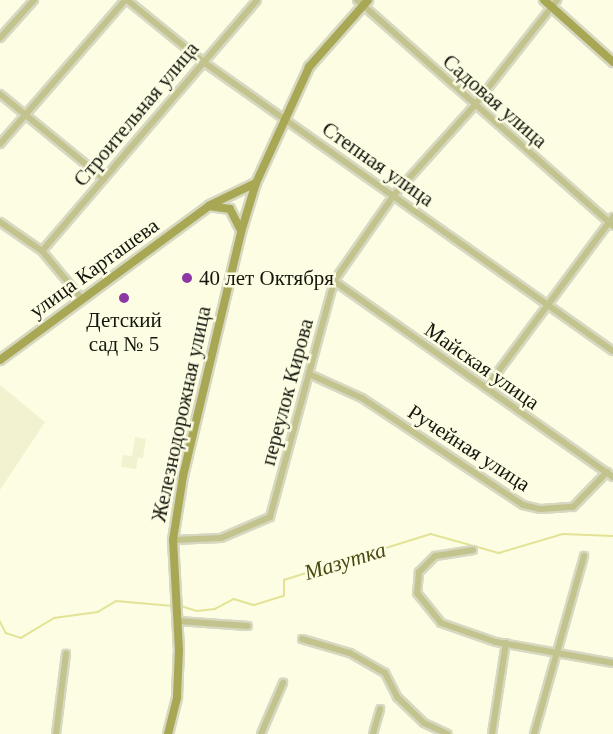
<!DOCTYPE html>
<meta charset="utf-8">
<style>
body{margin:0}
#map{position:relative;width:613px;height:734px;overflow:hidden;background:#fcfde3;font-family:"Times New Roman",serif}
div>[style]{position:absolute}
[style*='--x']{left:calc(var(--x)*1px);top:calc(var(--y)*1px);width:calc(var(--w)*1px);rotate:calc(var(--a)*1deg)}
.built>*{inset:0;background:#f2f2d1}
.stream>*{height:1.5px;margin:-0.75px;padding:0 0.75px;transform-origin:0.75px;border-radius:0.75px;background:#e3e397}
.roads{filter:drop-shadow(2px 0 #d7d8c1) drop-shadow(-2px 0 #d7d8c1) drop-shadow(0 2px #d7d8c1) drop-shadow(0 -2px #d7d8c1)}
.street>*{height:6px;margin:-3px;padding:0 3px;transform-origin:3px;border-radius:3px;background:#c3c38e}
.secondary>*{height:8px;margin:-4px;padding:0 4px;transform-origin:4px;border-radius:4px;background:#a8a753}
.dots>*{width:16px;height:16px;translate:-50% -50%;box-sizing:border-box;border:3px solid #fcfde3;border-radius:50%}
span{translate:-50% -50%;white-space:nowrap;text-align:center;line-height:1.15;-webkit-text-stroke:5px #fcfde3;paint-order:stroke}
.street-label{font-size:21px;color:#15150d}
.poi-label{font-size:21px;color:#15150d}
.left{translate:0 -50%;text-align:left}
.water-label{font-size:22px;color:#4a490f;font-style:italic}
</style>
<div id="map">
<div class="built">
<i style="clip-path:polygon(0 385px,45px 422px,0 490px)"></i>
<i style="clip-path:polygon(135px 437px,146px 439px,143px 458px,138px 458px,136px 469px,121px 467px,123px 455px,132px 456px)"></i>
</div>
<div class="stream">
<i style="--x:181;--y:606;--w:17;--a:17"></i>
<i style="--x:197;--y:611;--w:18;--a:-6"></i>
<i style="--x:215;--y:609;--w:21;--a:-28"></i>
<i style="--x:234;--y:599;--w:21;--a:17"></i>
<i style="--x:254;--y:605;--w:31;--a:-17"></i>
<i style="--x:284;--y:596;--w:16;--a:-90"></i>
<i style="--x:284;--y:580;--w:154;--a:-17.4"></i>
<i style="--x:431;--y:534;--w:71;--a:15.6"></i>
<i style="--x:499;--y:553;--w:67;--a:-16.5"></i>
<i style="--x:563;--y:534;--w:50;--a:2.3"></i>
<i style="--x:0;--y:621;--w:13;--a:63"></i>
<i style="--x:6;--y:633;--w:16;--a:18"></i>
<i style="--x:21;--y:638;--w:39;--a:-31"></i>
<i style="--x:54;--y:618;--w:44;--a:-7.8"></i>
<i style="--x:98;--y:612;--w:21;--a:-31"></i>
<i style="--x:116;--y:601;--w:57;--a:5"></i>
</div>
<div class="roads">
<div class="street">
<i style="--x:127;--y:0;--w:97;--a:39.1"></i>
<i style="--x:202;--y:61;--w:503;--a:35.21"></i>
<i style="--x:357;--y:0;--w:341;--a:41.4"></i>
<i style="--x:0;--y:38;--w:51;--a:-48.2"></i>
<i style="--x:0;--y:94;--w:134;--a:39.3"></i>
<i style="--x:0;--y:144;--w:191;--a:-49"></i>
<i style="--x:0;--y:222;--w:51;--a:34.6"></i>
<i style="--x:42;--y:251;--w:62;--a:50.2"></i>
<i style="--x:42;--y:251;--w:330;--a:-49.4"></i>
<i style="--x:334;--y:281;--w:341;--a:35.1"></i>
<i style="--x:309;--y:374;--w:58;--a:24.4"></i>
<i style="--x:362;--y:398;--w:193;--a:33.6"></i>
<i style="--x:523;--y:505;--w:18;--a:13"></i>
<i style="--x:541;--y:509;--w:32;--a:-4"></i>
<i style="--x:573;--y:507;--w:49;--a:-45.8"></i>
<i style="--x:486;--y:388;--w:213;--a:-53.4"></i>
<i style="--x:173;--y:540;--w:48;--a:-2.4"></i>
<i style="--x:221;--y:538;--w:53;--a:-23.2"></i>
<i style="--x:270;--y:517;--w:245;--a:-74.8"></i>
<i style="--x:334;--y:281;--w:105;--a:-55.1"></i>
<i style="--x:394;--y:195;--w:120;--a:-48"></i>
<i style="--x:474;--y:106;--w:135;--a:-51.9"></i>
<i style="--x:473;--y:550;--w:38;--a:171"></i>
<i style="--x:435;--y:556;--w:23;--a:135"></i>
<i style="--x:419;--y:572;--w:21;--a:95"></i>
<i style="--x:417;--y:593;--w:38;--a:51"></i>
<i style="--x:441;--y:623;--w:58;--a:19.1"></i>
<i style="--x:496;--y:642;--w:119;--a:10.2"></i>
<i style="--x:178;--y:621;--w:70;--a:4.1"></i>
<i style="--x:302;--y:639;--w:50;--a:16.3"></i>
<i style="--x:350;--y:653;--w:40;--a:29.7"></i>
<i style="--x:385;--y:673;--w:27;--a:63"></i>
<i style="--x:397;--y:697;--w:37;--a:44"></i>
<i style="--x:424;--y:723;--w:26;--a:25"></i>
<i style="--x:56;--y:734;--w:81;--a:-82.9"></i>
<i style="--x:261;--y:734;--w:56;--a:-66.7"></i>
<i style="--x:373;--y:734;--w:26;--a:-74"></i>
<i style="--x:492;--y:734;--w:92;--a:-81.3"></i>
<i style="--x:534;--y:734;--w:185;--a:-74.3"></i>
</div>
<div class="secondary">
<i style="--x:544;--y:0;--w:93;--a:41.9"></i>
<i style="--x:210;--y:205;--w:51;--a:-25.6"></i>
<i style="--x:0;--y:360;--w:260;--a:-36.4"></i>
<i style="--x:209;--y:206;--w:21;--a:8"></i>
<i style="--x:230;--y:209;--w:22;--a:63"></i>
<i style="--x:168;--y:734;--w:38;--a:-76"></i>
<i style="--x:177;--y:697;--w:47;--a:-87.6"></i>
<i style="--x:179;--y:650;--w:110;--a:-93.1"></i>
<i style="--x:173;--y:540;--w:65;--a:-81.1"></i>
<i style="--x:183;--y:476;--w:251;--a:-76.6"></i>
<i style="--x:241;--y:232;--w:51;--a:-73"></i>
<i style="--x:256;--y:183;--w:128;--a:-65.4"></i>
<i style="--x:309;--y:67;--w:89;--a:-48.6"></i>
</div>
</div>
<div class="dots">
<i style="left:187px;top:278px;background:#8d37a4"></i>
<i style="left:124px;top:298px;background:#8d37a4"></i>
</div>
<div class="street-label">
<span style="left:495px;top:101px;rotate:41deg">Садовая улица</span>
<span style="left:136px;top:114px;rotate:-50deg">Строительная улица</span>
<span style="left:378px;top:164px;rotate:35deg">Степная улица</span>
<span style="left:94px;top:268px;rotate:-36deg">улица Карташева</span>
<span style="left:482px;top:366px;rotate:35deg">Майская улица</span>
<span style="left:287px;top:392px;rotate:-75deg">переулок Кирова</span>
<span style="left:181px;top:414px;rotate:-78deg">Железнодорожная улица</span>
<span style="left:469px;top:448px;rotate:33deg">Ручейная улица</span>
</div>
<div class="poi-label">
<span class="left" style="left:199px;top:278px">40 лет Октября</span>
<span style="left:124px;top:332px">Детский<br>сад № 5</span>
</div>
<div class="water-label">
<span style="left:345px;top:561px;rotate:-17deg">Мазутка</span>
</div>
</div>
